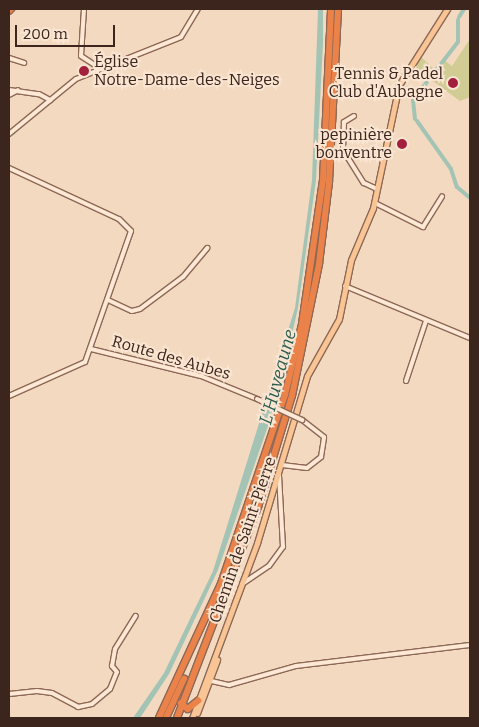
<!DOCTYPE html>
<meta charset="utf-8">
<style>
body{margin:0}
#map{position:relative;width:479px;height:727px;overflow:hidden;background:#f2d9c0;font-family:Bitter,serif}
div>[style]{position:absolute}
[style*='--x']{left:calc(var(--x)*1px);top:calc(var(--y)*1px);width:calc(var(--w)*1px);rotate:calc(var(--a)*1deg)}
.green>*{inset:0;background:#d1cc93}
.water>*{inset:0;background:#a3c4b4}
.canal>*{height:4px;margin:-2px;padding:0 2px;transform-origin:2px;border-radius:2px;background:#a3c4b4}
.roads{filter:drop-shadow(1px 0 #8d6856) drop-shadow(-1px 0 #8d6856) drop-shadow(0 1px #8d6856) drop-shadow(0 -1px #8d6856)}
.minor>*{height:4px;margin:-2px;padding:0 2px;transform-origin:2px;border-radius:2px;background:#fce8d4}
.major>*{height:5px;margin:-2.5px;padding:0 2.5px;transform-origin:2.5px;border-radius:2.5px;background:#f9c594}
.highway>*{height:5.5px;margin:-2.75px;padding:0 2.75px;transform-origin:2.75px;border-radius:2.75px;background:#ea8249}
.bridges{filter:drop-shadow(1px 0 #8d6856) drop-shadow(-1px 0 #8d6856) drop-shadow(0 1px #8d6856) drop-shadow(0 -1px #8d6856)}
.minor-bridge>*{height:4px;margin:-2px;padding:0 2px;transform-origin:2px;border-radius:2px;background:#fce8d4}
.dots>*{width:14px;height:14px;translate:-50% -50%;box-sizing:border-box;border:2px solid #f9e5d1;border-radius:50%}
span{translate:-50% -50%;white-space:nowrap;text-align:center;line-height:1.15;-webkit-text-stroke:4px #f9e5d1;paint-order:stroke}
.poi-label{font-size:16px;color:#3b251c}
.left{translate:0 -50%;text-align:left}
.right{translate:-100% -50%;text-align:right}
.street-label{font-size:16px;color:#3b251c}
.water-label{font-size:18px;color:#2a5d4f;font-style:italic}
.frame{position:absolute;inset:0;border:10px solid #3b251c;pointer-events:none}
.scale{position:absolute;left:15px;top:25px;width:100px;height:22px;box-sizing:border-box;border:2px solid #3b251c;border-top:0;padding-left:6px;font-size:15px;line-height:18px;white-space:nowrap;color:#3b251c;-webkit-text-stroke:4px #f9e5d1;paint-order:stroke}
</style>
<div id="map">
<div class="green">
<i style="clip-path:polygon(470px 39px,470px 97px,460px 101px,411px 65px,419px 55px,434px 69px,444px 60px,452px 66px)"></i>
</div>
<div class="water">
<i style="clip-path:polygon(318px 9px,323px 9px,323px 43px,316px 180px,298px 308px,276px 403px,218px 570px,169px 674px,140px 718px,133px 718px,164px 673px,213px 571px,295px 308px,312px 180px)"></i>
</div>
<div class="canal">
<i style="--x:459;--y:17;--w:9;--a:-58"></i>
<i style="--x:415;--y:119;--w:19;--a:-96"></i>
<i style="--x:413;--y:100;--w:73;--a:-52.2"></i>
<i style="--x:458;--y:42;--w:22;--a:-90"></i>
<i style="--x:417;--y:121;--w:59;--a:54.7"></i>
<i style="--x:451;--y:169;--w:19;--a:72"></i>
<i style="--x:457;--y:187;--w:17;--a:40"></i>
</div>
<div class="roads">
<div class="minor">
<i style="--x:84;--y:9;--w:47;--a:93.7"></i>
<i style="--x:81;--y:56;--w:24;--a:33"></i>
<i style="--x:9;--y:58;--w:16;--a:18"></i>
<i style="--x:9;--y:90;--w:30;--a:8"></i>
<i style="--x:39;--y:94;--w:13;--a:29"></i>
<i style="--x:9;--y:95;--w:10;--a:-29"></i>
<i style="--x:354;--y:116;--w:12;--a:149"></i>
<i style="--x:344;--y:122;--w:28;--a:92"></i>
<i style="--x:343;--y:150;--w:39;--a:58"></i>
<i style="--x:364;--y:183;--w:14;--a:25"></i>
<i style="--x:9;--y:134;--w:87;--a:-39.4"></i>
<i style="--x:76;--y:79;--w:113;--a:-21.8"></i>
<i style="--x:181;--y:37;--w:33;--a:-59"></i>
<i style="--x:9;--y:168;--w:121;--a:24.9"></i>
<i style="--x:119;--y:219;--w:17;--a:45"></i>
<i style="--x:131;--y:231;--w:139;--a:109.3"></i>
<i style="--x:85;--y:362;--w:83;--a:155.9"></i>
<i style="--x:375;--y:203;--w:54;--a:26.6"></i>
<i style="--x:423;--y:227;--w:36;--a:-58"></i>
<i style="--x:345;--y:286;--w:135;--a:22.6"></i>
<i style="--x:108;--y:300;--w:26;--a:25"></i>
<i style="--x:132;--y:311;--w:8;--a:-14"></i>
<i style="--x:140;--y:309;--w:54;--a:-36.7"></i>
<i style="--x:183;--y:277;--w:38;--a:-50"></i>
<i style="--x:91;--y:349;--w:113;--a:13.8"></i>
<i style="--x:201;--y:376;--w:61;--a:22.3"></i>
<i style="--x:406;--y:381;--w:63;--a:-71.6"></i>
<i style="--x:282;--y:465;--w:25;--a:7"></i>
<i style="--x:307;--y:468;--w:18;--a:-38"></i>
<i style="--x:321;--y:457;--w:20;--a:-81"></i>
<i style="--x:324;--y:437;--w:28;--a:-142"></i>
<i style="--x:242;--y:584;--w:32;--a:-34"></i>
<i style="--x:269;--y:566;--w:24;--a:-54"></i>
<i style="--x:283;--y:547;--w:72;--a:-93.2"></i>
<i style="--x:207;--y:680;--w:23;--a:13"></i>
<i style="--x:229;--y:685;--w:70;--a:-15.8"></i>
<i style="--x:296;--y:666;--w:175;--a:-6.9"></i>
<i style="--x:9;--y:694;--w:28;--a:-6"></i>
<i style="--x:37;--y:691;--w:15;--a:8"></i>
<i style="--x:52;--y:693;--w:30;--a:28"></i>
<i style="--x:78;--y:707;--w:14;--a:-12"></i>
<i style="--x:92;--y:704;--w:23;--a:-40"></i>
<i style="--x:110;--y:689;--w:18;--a:-68"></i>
<i style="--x:117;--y:672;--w:8;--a:-130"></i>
<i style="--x:112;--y:666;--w:17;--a:-80"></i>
<i style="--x:115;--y:649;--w:39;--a:-58"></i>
</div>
<div class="major">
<i style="--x:197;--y:713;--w:57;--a:-69.3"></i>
<i style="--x:192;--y:718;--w:187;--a:-69.6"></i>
<i style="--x:257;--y:543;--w:174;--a:-73.3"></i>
<i style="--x:307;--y:376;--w:65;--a:-60.7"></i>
<i style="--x:339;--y:319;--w:60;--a:-78.5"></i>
<i style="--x:351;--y:260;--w:56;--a:-67.1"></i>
<i style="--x:373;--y:208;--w:126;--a:-78.1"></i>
<i style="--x:399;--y:85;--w:90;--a:-57.7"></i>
</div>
<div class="highway">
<i style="--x:9;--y:11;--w:3;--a:-45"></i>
<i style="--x:181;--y:703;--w:9;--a:41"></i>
<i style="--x:188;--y:709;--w:13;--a:-39"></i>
<i style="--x:159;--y:718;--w:148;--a:-65.2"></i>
<i style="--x:221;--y:584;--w:200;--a:-71.3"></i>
<i style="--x:285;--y:395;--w:73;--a:-76.5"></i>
<i style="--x:302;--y:324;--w:146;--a:-81.7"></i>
<i style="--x:323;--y:180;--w:171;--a:-87.3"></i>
<i style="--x:166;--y:718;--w:43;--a:-65.2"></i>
<i style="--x:177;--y:718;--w:226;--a:-69"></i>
<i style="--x:258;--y:507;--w:116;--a:-73"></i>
<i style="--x:292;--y:396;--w:135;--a:-78.4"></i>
<i style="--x:319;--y:264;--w:83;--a:-83"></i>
<i style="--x:329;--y:182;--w:173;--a:-87"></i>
</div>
</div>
<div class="bridges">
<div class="minor-bridge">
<i style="--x:257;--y:399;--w:50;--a:25"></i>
</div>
</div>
<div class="dots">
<i style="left:84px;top:71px;background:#a2203c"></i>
<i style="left:453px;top:83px;background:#a2203c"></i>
<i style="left:402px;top:144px;background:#a2203c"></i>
</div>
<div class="poi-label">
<span class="left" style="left:94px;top:71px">Église<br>Notre-Dame-des-Neiges</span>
<span class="right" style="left:443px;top:83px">Tennis &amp; Padel<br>Club d'Aubagne</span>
<span class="right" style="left:392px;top:144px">pepinière<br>bonventre</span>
</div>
<div class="street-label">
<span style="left:171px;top:358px;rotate:16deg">Route des Aubes</span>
<span style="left:243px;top:540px;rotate:-71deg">Chemin de Saint-Pierre</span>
</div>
<div class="water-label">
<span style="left:278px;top:377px;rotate:-75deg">L'Huveaune</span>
</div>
<div class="frame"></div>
<div class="scale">200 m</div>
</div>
